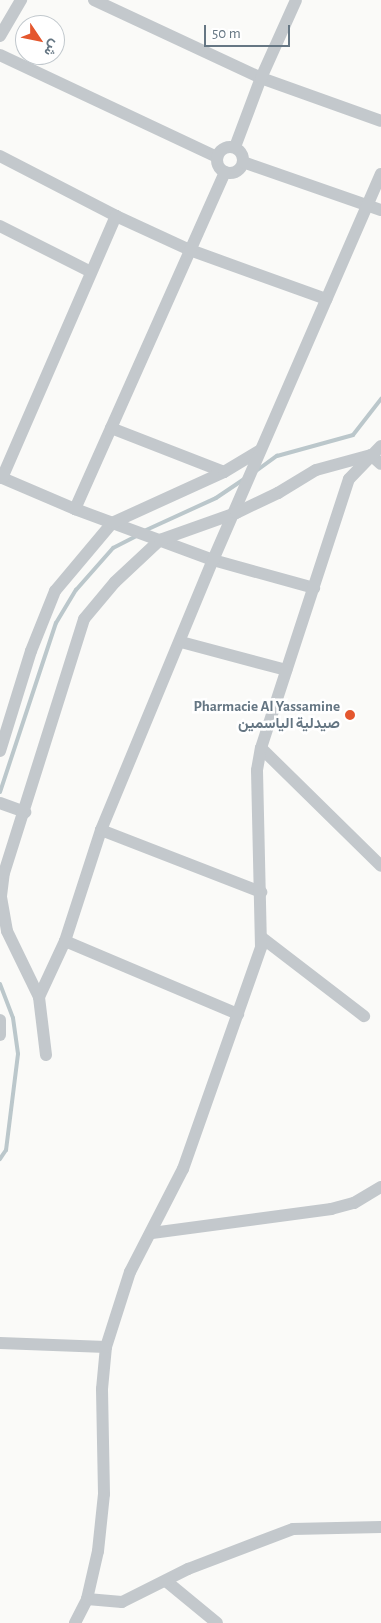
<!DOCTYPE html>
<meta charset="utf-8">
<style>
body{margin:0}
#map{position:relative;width:381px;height:1623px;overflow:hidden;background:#fafaf8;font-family:"Alegreya Sans",Vazirmatn,sans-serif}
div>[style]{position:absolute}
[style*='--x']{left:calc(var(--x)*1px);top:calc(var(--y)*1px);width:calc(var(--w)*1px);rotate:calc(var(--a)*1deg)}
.stream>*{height:4px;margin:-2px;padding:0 2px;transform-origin:2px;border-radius:2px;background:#bbc7cb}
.minor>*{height:12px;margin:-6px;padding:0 6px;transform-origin:6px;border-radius:6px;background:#c3c8cc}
.minor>.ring{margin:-6px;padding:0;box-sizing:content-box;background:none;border:12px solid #c3c8cc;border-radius:50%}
.dots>*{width:14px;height:14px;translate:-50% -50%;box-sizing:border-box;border:2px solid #fff;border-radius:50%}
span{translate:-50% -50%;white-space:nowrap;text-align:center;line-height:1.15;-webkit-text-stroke:5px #fff;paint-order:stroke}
.poi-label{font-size:15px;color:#657683;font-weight:700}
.right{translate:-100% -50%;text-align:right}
.north{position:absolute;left:15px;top:15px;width:50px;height:50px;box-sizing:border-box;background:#fff;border:1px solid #c1c8cd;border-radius:50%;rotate:124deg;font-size:14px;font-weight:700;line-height:20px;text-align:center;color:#657683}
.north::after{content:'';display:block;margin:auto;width:18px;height:22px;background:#e4572e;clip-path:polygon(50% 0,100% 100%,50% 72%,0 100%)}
.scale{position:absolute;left:204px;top:25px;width:86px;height:22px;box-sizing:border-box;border:2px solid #657683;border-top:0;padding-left:6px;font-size:15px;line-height:18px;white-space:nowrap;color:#657683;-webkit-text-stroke:4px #fff;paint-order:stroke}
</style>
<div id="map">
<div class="stream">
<i style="--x:256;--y:471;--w:26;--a:-36"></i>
<i style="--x:277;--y:456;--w:79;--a:-15.4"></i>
<i style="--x:353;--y:435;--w:46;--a:-52.1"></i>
<i style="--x:144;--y:531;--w:79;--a:-24.6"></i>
<i style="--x:216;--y:498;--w:34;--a:-34"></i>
<i style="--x:0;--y:792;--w:178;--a:-71.7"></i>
<i style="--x:56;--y:623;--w:39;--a:-59"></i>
<i style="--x:76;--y:590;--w:56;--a:-48.6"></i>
<i style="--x:113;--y:548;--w:28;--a:-27"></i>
<i style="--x:0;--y:984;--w:36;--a:69"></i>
<i style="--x:13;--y:1018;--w:36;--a:82"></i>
<i style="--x:18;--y:1054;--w:97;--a:97.1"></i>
<i style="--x:6;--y:1150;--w:11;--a:124"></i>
</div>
<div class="minor">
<i style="--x:94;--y:0;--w:184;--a:25"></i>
<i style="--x:261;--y:78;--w:127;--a:19.7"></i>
<i style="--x:0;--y:36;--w:42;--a:-59.7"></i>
<i style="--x:0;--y:55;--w:240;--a:25.2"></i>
<i class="ring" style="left:217px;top:147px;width:14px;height:14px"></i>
<i style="--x:235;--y:147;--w:74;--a:-69.4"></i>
<i style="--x:261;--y:78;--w:85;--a:-65.8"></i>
<i style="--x:0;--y:156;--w:131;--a:27.3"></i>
<i style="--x:116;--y:216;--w:81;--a:24.7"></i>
<i style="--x:190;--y:250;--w:145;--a:19.8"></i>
<i style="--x:243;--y:162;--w:146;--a:19.2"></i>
<i style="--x:0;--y:226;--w:102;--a:26.8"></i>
<i style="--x:111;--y:428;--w:121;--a:21.3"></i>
<i style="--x:371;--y:455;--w:13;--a:42"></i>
<i style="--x:0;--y:477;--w:82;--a:23.1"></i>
<i style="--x:75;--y:509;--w:147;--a:20.3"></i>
<i style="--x:213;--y:560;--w:105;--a:15.5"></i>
<i style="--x:2;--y:478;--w:286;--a:-66.5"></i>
<i style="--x:75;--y:509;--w:369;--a:-66"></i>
<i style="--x:181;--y:642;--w:109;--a:14.9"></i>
<i style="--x:261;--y:748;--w:168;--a:44.5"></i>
<i style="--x:0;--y:751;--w:105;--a:-72.8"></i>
<i style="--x:31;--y:651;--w:65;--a:-68.2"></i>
<i style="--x:55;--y:591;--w:89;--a:-50"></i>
<i style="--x:112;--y:523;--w:123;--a:-24.5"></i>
<i style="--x:224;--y:472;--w:41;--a:-31"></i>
<i style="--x:0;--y:803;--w:27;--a:20"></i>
<i style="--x:101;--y:830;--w:172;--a:21.2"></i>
<i style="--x:261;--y:937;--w:130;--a:37.5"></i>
<i style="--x:65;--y:941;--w:188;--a:22.9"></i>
<i style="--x:39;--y:997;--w:62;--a:-65.1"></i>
<i style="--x:65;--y:941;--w:117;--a:-72"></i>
<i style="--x:101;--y:830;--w:292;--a:-67.5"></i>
<i style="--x:213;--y:560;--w:421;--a:-66.5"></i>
<i style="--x:0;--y:1020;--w:15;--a:90"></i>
<i style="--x:46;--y:1055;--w:58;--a:-96.9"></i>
<i style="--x:39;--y:997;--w:73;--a:-115.9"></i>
<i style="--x:7;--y:931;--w:36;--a:-100"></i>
<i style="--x:1;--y:896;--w:23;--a:-83"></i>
<i style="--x:4;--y:873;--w:266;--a:-72.5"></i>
<i style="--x:84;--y:619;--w:48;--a:-50"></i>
<i style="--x:115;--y:582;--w:62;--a:-43"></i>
<i style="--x:160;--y:540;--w:81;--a:-19.6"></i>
<i style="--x:236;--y:513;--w:47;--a:-25.5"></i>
<i style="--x:278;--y:493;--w:44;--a:-31.2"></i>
<i style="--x:316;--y:470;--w:57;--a:-15.3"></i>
<i style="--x:152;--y:1233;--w:181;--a:-7.6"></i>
<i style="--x:331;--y:1209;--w:24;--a:-15"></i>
<i style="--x:354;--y:1203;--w:31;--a:-31"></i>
<i style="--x:0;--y:1343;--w:106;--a:2.2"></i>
<i style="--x:166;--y:1581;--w:66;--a:39.5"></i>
<i style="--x:87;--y:1599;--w:35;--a:5"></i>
<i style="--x:122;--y:1602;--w:74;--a:-26.6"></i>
<i style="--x:188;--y:1569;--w:112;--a:-20.9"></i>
<i style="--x:293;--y:1529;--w:88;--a:-1.3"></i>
<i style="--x:75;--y:1623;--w:27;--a:-63"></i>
<i style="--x:87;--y:1599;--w:49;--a:-77.1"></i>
<i style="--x:98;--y:1551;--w:57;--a:-84"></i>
<i style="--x:104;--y:1494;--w:105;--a:-91.1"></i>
<i style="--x:102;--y:1389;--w:42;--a:-84.6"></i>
<i style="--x:106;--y:1347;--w:79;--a:-72.3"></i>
<i style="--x:130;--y:1272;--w:116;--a:-62.8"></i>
<i style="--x:183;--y:1169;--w:235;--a:-70.6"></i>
<i style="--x:261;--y:947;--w:177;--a:-91.3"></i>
<i style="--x:257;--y:770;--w:22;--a:-80"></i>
<i style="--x:261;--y:748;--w:283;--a:-71.9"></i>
<i style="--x:349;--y:479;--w:46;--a:-45.9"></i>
</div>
<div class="dots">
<i style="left:350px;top:715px;background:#e4572e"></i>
</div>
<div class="poi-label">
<span class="right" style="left:340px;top:715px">Pharmacie Al Yassamine<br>صيدلية الياسمين</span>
</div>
<div class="north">ش</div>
<div class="scale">50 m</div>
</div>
